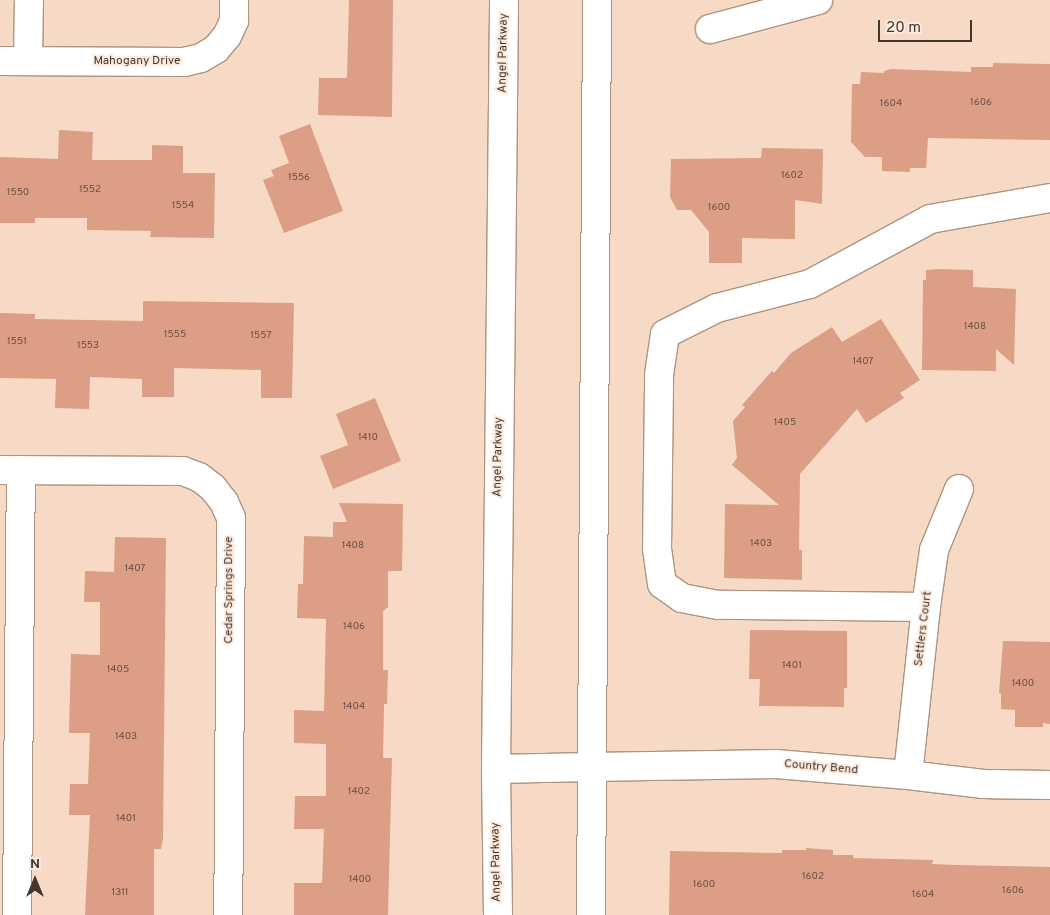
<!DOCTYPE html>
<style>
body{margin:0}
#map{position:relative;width:1050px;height:915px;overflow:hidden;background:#f7dac5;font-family:Overpass,sans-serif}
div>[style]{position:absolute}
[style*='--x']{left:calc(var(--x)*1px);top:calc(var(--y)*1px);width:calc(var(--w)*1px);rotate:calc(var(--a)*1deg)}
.building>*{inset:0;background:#dc9e84}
.roads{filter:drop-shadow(1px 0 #ae947f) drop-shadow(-1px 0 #ae947f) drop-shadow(0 1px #ae947f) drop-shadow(0 -1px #ae947f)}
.minor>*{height:28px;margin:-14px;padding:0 14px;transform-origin:14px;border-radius:14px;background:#fff}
.major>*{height:28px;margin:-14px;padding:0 14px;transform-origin:14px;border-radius:14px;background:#fff}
span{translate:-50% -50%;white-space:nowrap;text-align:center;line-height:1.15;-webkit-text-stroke:4px #fceadd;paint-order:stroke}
.number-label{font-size:10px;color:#685144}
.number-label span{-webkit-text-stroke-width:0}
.street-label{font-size:12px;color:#42372e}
.north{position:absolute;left:10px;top:855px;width:50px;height:50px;-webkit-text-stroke:4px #fceadd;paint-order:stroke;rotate:0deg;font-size:14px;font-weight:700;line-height:20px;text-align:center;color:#42372e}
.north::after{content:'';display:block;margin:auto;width:18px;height:22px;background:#42372e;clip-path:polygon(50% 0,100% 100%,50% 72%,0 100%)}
.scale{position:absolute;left:878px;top:20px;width:94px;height:22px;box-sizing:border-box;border:2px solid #42372e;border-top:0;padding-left:6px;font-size:15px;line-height:18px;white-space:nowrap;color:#42372e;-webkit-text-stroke:4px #fceadd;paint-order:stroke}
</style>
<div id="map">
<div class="building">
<i style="clip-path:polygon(349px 0,393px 0,392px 117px,318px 115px,319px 78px,347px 78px)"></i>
<i style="clip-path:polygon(993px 63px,1050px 64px,1050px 140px,928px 138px,926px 168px,910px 168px,910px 172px,882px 171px,882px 157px,865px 157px,851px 142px,852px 84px,860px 84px,861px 72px,884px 73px,884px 71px,891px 69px,971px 72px,971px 67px,993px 67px)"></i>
<i style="clip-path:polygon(310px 124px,343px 211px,284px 233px,263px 180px,274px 176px,271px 170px,289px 163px,279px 136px)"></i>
<i style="clip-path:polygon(59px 130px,93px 132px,92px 160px,152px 160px,152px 145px,183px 146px,183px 173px,215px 173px,214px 238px,150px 237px,151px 231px,87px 230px,87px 218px,35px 218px,35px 223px,0 223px,0 157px,58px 159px)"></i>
<i style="clip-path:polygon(762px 148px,823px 149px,822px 204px,795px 200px,795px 239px,742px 238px,742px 263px,709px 263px,709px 232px,691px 210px,677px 210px,670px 197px,671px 159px,761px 158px)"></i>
<i style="clip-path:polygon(940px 269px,973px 270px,973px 287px,1016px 289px,1014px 365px,996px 349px,996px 371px,922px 370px,923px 280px,926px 280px,926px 270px)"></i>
<i style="clip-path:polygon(143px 301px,294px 303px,292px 398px,261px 398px,261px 370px,174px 368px,174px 397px,142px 397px,142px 379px,90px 377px,89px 409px,55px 408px,56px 379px,0 378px,0 313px,35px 314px,35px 319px,143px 321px)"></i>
<i style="clip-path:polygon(881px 319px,920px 380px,900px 393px,904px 398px,866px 423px,857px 409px,800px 474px,799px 550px,802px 550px,802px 580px,724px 578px,725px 504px,779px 505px,732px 465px,737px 458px,733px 421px,745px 407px,742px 405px,772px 371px,774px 373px,791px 353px,832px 327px,842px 342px)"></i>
<i style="clip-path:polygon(375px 398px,401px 461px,333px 489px,320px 456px,348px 445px,336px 414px)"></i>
<i style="clip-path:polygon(339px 503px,403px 504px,402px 571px,388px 571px,388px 607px,383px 611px,383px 670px,388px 670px,387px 704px,384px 704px,383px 758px,392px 758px,388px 915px,294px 915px,294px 883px,322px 883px,324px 829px,294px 829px,295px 796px,326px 796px,326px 744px,294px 743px,294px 710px,324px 711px,326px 619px,297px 618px,298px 584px,303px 584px,304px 536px,333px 537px,333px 522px,347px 522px)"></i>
<i style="clip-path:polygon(115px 537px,166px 538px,163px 839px,161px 849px,154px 849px,154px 915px,85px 915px,90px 815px,69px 815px,70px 784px,88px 784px,90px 733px,69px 733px,71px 654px,100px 655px,100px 602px,84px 602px,85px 571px,114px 572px)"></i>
<i style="clip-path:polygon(750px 630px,847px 631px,847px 688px,844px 688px,844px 707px,759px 706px,760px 679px,749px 679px)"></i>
<i style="clip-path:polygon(1003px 641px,1050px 642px,1050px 724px,1043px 723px,1043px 727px,1015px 727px,1015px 710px,1001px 709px,1001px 693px,999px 693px)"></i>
<i style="clip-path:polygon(806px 848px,833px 850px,833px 855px,853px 855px,853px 858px,933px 860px,932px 864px,957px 865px,1050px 867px,1050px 915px,669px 915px,670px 851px,782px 853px,782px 850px,806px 850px)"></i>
</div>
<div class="roads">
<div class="minor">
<i style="--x:710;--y:29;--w:112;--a:-15"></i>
<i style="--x:0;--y:61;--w:184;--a:0.3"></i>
<i style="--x:184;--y:62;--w:17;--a:-13"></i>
<i style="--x:201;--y:58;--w:17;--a:-31"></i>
<i style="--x:216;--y:49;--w:17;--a:-50"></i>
<i style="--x:227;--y:36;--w:17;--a:-65"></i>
<i style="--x:234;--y:21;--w:21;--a:-90"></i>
<i style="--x:28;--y:61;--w:61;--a:-89.1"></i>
<i style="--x:0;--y:470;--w:183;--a:0.3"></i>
<i style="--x:183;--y:471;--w:17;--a:21"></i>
<i style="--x:199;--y:477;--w:18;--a:38"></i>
<i style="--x:213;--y:488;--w:18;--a:52"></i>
<i style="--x:224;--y:502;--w:17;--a:66"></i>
<i style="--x:231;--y:518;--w:397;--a:90.4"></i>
<i style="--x:926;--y:607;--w:208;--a:-179.4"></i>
<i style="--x:718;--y:605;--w:37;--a:-169"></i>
<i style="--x:682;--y:598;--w:24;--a:-145"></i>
<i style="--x:662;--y:584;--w:35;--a:-98"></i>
<i style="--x:657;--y:549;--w:174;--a:-89.3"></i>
<i style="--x:659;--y:375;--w:41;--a:-81.7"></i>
<i style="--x:665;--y:334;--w:58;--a:-26.6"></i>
<i style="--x:717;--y:308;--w:96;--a:-14.5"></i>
<i style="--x:810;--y:284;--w:136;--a:-28.4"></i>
<i style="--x:930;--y:219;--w:122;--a:-9.9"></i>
<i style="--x:590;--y:767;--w:186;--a:-0.9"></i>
<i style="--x:776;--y:764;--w:132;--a:4.8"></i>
<i style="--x:908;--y:775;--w:76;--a:6.8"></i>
<i style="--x:983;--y:784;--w:67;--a:0.9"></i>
<i style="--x:908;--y:775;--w:169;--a:-83.9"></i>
<i style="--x:926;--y:607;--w:58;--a:-82"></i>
<i style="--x:934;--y:550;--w:66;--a:-67.7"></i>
<i style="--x:17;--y:915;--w:445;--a:-89.5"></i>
</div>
<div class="major">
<i style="--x:496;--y:769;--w:94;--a:-1.2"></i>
<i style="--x:498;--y:915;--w:146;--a:-90.8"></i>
<i style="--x:496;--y:769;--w:769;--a:-89.4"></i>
<i style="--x:591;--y:915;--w:915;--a:-89.62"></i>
</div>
</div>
<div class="number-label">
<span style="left:981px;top:103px">1606</span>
<span style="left:891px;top:104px">1604</span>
<span style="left:792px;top:176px">1602</span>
<span style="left:299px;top:178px">1556</span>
<span style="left:90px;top:190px">1552</span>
<span style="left:18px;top:193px">1550</span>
<span style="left:183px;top:206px">1554</span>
<span style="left:719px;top:208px">1600</span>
<span style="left:975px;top:327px">1408</span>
<span style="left:175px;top:335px">1555</span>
<span style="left:261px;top:336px">1557</span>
<span style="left:17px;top:342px">1551</span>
<span style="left:88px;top:346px">1553</span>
<span style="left:863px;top:362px">1407</span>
<span style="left:785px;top:423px">1405</span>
<span style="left:368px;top:438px">1410</span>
<span style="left:761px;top:544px">1403</span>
<span style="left:353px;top:546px">1408</span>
<span style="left:135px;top:569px">1407</span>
<span style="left:354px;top:627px">1406</span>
<span style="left:792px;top:666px">1401</span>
<span style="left:118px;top:670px">1405</span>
<span style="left:1023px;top:684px">1400</span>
<span style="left:354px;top:707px">1404</span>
<span style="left:126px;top:737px">1403</span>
<span style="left:359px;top:792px">1402</span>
<span style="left:126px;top:819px">1401</span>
<span style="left:813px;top:877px">1602</span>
<span style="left:360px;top:880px">1400</span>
<span style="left:704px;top:885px">1600</span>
<span style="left:1013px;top:891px">1606</span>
<span style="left:120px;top:893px">1311</span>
<span style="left:923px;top:895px">1604</span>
</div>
<div class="street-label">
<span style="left:504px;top:53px;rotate:-89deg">Angel Parkway</span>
<span style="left:137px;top:62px">Mahogany Drive</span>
<span style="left:499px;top:457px;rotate:-89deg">Angel Parkway</span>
<span style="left:230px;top:590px;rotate:-90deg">Cedar Springs Drive</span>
<span style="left:924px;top:629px;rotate:-83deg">Settlers Court</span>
<span style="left:821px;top:768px;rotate:5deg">Country Bend</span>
<span style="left:497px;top:862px;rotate:-91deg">Angel Parkway</span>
</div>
<div class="north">N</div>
<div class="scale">20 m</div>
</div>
